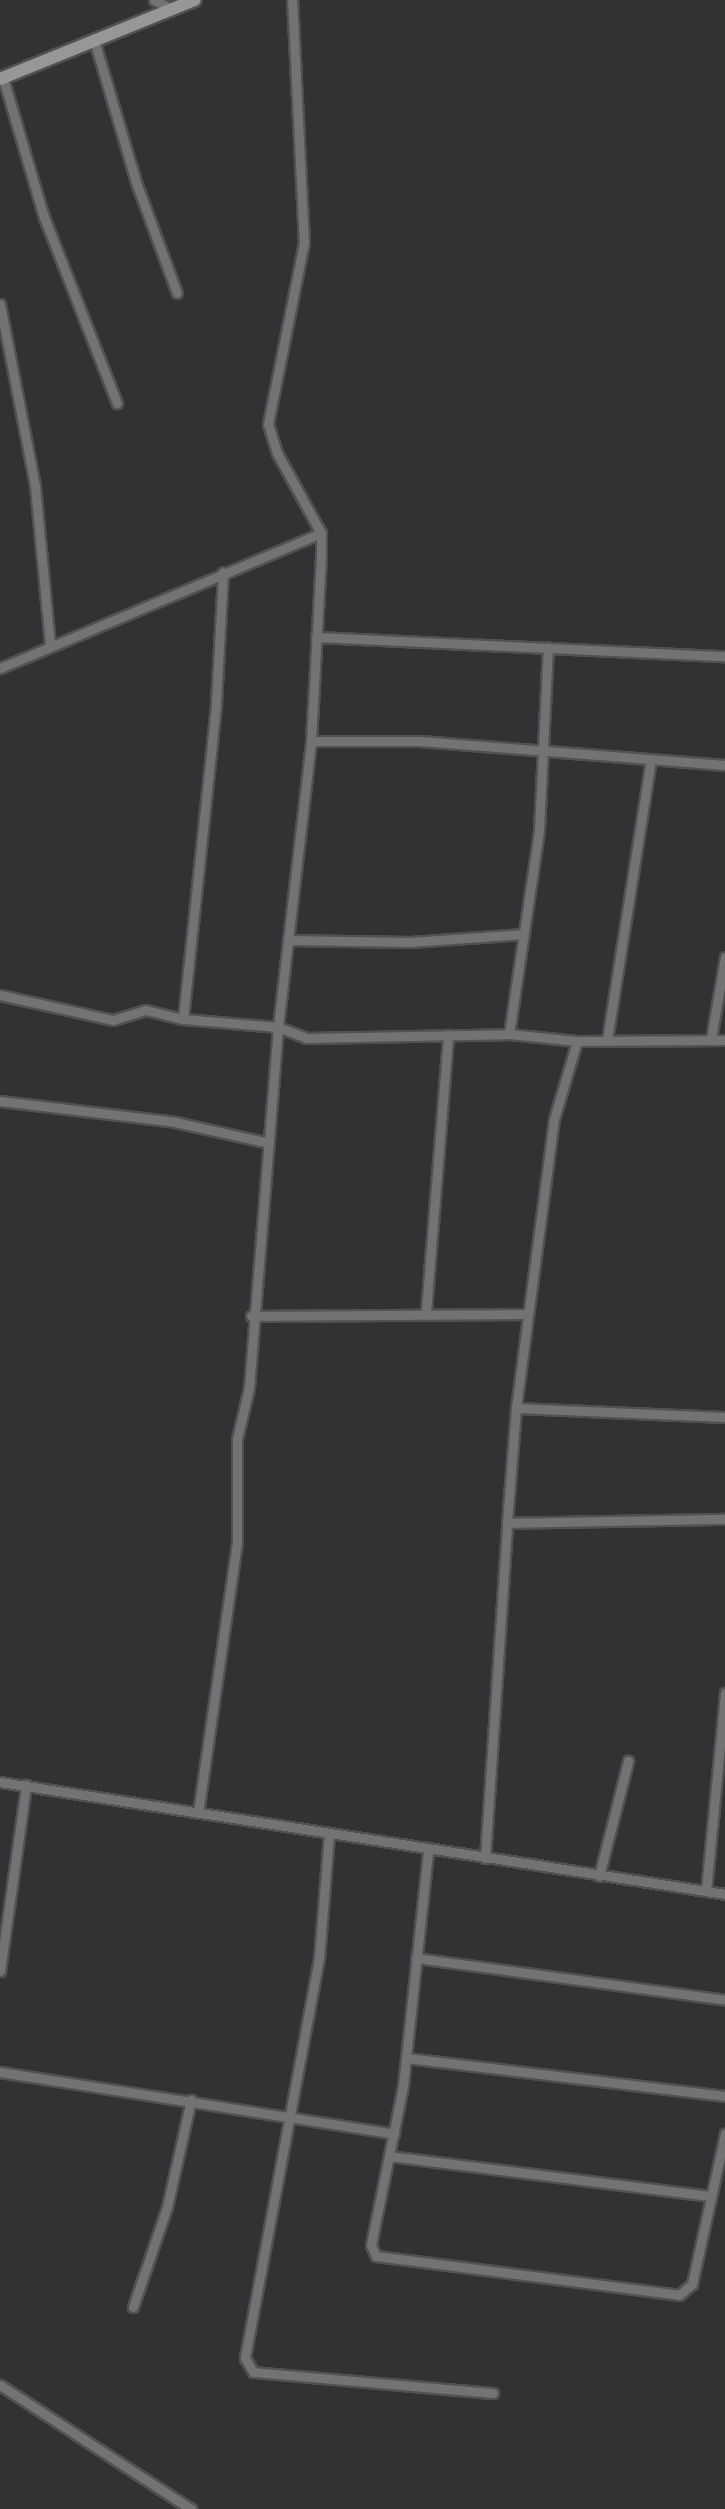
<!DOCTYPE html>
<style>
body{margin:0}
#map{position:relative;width:725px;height:2509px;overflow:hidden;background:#343135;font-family:"Crimson Pro",serif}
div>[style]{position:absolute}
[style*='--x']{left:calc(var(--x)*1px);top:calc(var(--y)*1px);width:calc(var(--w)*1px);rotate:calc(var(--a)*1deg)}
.roads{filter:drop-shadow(2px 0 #535053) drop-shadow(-2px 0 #535053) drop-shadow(0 2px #535053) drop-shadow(0 -2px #535053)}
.street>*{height:9px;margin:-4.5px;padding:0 4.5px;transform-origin:4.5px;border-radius:4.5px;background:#747273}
.secondary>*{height:12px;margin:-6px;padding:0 6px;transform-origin:6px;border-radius:6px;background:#999697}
span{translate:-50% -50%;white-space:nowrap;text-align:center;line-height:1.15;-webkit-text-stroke:8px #343135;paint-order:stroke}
</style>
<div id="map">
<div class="roads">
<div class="street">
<i style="--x:154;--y:0;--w:20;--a:27"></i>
<i style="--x:94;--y:40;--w:151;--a:73.5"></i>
<i style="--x:137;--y:185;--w:115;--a:69.7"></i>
<i style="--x:3;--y:78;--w:145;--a:73.6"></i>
<i style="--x:44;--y:217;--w:200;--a:68.6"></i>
<i style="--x:0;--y:304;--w:185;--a:79.1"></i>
<i style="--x:35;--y:486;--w:160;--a:84.6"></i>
<i style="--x:316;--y:637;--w:409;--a:2.7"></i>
<i style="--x:0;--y:668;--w:348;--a:-22.8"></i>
<i style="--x:311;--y:741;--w:109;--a:0"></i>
<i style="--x:420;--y:741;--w:306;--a:4.5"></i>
<i style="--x:288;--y:940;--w:122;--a:0.9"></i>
<i style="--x:410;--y:942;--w:114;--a:-4"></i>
<i style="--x:0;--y:995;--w:116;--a:12.5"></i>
<i style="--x:113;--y:1020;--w:34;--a:-17"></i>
<i style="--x:146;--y:1010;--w:38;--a:14"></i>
<i style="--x:183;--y:1019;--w:95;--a:4.8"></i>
<i style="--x:278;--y:1027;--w:30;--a:21"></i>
<i style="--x:306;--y:1038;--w:203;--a:-1.1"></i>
<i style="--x:509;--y:1034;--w:68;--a:5.9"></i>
<i style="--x:577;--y:1041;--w:148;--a:-0.4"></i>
<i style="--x:183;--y:1019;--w:318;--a:-84"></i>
<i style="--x:216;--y:703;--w:131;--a:-86.9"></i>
<i style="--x:509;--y:1034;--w:206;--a:-81.6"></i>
<i style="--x:539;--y:830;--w:183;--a:-87.2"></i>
<i style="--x:711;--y:1039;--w:83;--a:-80.3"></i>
<i style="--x:607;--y:1040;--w:284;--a:-81.1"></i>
<i style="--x:577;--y:1041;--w:81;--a:106.4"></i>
<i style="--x:554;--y:1119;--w:291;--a:97.5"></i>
<i style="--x:516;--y:1408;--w:115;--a:94.5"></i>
<i style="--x:507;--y:1523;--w:218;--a:-1.1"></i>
<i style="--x:0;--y:1101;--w:176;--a:6.8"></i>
<i style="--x:175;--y:1122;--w:96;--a:12.6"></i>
<i style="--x:426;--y:1311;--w:277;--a:-85.4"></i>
<i style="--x:251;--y:1316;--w:276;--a:-0.4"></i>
<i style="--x:516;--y:1408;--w:209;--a:2.5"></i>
<i style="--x:0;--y:1782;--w:734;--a:8.78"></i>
<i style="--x:198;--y:1813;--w:274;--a:-81.8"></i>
<i style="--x:237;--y:1542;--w:103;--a:-90"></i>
<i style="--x:237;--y:1439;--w:52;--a:-76.8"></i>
<i style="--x:249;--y:1388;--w:362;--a:-85.4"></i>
<i style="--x:278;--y:1027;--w:288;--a:-83.4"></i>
<i style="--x:311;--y:741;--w:185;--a:-86.9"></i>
<i style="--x:321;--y:556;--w:23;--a:-90"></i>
<i style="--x:321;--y:533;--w:91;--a:-118.8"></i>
<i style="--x:277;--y:453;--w:30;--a:-107"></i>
<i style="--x:268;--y:424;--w:185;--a:-78.8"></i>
<i style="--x:304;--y:243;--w:243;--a:-92.8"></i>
<i style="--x:329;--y:1834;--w:124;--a:94.6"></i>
<i style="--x:319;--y:1958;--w:407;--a:100.5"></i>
<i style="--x:245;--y:2358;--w:16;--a:60"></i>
<i style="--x:253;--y:2372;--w:241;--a:5"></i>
<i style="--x:428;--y:1852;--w:235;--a:96.1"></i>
<i style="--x:403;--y:2086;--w:162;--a:101.4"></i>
<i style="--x:371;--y:2245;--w:12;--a:66"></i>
<i style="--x:376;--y:2256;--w:305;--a:7.3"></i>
<i style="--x:679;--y:2295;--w:17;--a:-40"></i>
<i style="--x:692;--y:2284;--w:154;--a:-77.6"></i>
<i style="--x:485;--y:1858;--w:336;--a:-86.2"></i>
<i style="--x:599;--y:1876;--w:119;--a:-75.8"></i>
<i style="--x:706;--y:1891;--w:199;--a:-84.5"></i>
<i style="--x:416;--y:1958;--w:312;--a:7.7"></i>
<i style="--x:0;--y:1971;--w:188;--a:-82"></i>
<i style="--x:407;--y:2058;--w:320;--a:6.8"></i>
<i style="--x:0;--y:2072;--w:399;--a:8.9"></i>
<i style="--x:389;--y:2156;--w:323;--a:7.1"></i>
<i style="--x:133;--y:2307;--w:106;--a:-71.2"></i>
<i style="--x:167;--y:2207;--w:110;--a:-77.4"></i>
<i style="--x:0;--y:2385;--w:228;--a:33"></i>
</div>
<div class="secondary">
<i style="--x:0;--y:79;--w:210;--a:-22.1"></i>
</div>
</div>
</div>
